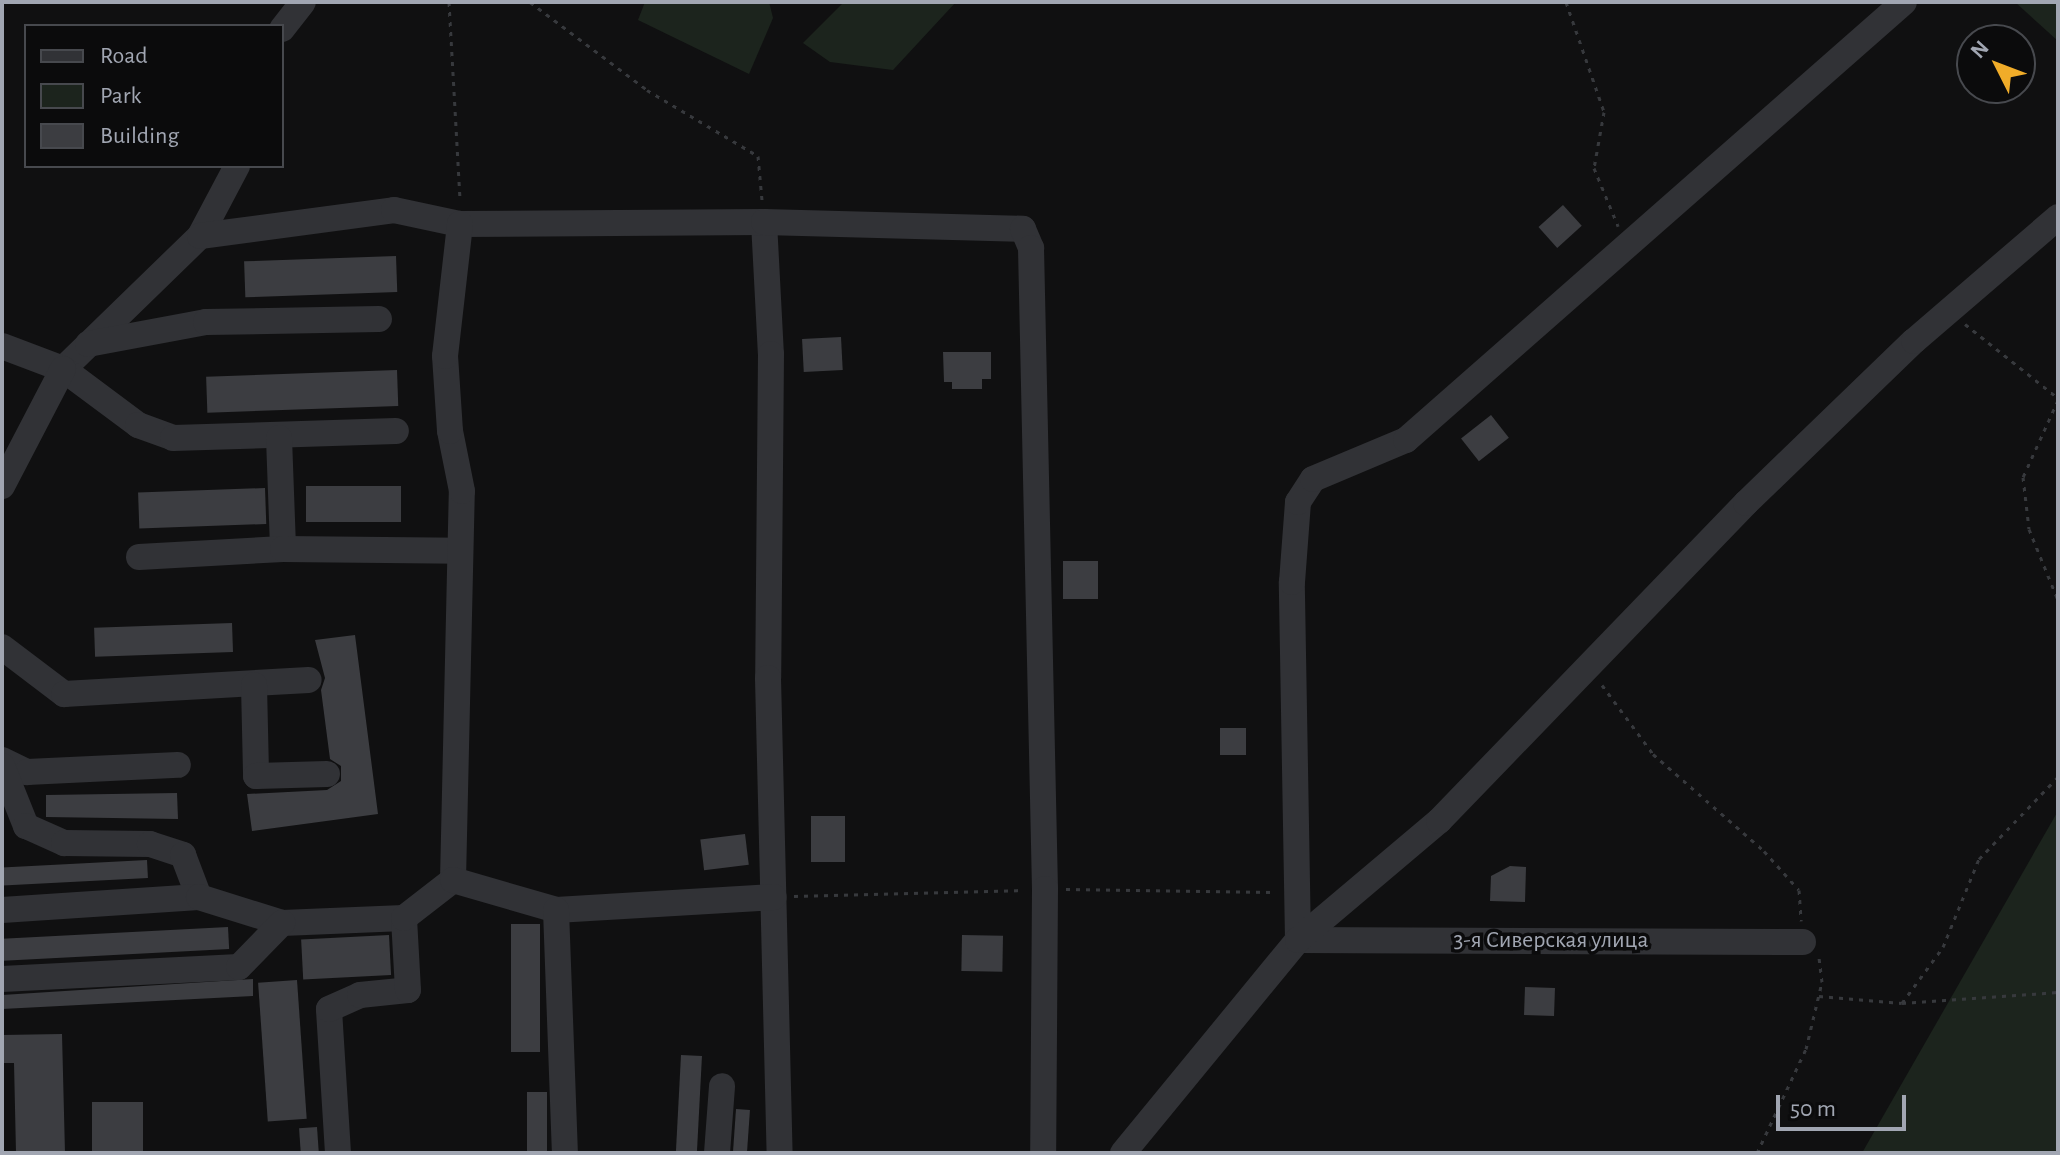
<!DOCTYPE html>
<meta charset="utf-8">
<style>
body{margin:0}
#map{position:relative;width:2060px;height:1155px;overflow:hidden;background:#101011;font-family:"Alegreya Sans",sans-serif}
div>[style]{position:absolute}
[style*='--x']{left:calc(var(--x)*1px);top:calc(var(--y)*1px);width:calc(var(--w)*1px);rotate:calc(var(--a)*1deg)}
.green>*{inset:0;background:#1c241d}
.building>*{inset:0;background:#3c3d41;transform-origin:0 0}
.path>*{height:3px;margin-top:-1.5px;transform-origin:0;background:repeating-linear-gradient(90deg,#37393d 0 4px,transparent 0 10px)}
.minor>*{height:26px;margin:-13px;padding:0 13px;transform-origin:13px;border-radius:13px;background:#313236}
span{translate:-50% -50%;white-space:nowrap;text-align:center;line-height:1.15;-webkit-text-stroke:7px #0b0b0c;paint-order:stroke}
.street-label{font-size:24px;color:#a1a6b2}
.frame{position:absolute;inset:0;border:4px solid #a1a6b2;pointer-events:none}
.legend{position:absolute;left:24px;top:24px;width:260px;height:144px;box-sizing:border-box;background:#0b0b0c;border:2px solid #47494e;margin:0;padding:10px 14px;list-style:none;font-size:24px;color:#a1a6b2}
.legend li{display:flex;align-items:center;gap:16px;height:40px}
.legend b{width:40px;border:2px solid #47494e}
.north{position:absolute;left:1956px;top:24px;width:80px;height:80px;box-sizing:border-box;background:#0b0b0c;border:2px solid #47494e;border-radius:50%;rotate:312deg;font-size:22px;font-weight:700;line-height:32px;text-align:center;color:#a1a6b2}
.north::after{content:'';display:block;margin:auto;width:28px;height:36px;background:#f0ac29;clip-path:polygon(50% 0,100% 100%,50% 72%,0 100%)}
.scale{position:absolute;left:1776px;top:1095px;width:130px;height:36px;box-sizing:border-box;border:4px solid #a1a6b2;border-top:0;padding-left:10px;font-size:24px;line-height:28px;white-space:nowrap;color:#a1a6b2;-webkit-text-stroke:6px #0b0b0c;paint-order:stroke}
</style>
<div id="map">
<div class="green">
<i style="clip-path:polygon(645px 2px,769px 2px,773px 18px,749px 74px,638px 20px)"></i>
<i style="clip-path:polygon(844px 2px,956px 2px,893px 70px,830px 62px,803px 43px)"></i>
<i style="clip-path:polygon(2015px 2px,2058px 2px,2058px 41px)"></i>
<i style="clip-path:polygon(2058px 811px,2058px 1153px,1862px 1153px)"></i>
</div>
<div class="building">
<i style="left:1563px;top:205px;width:28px;height:33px;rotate:48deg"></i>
<i style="left:396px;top:256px;width:36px;height:152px;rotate:88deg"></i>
<i style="left:841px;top:337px;width:33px;height:39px;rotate:87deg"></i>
<i style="clip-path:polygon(943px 352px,991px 352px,991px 379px,982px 379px,982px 389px,952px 389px,952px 382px,944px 382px)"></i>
<i style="left:397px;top:370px;width:36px;height:191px;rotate:88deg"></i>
<i style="left:1491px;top:415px;width:29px;height:38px;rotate:52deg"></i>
<i style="left:401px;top:486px;width:36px;height:95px;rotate:90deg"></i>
<i style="left:265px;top:488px;width:36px;height:127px;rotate:88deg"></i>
<i style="left:1098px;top:561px;width:38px;height:35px;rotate:90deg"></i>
<i style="left:232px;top:623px;width:29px;height:138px;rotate:88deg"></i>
<i style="clip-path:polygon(355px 635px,378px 814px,252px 831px,247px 794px,327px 790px,341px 781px,341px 766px,330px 759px,321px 690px,325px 678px,315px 640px)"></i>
<i style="left:1220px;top:728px;width:26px;height:27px"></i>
<i style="clip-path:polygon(177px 793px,178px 819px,46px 817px,46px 795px)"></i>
<i style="left:811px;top:816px;width:34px;height:46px"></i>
<i style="left:745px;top:834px;width:31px;height:45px;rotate:83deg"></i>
<i style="left:147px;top:860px;width:18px;height:145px;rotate:87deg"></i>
<i style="clip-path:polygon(1510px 866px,1526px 867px,1525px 902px,1490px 901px,1491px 876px)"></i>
<i style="left:511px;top:924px;width:29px;height:128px"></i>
<i style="left:228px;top:927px;width:22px;height:226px;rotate:87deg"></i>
<i style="left:389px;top:935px;width:40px;height:88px;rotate:87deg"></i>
<i style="left:962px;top:935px;width:41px;height:36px;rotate:1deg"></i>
<i style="clip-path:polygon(253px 979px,253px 996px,2px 1009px,2px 995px)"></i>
<i style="left:297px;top:980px;width:139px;height:39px;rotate:86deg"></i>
<i style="left:1525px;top:987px;width:30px;height:28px;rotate:2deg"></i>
<i style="clip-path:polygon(62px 1034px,65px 1153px,16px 1153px,14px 1063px,2px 1063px,2px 1035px)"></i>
<i style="left:681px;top:1055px;width:21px;height:98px;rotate:3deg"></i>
<i style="left:527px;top:1092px;width:20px;height:61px"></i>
<i style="left:143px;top:1102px;width:51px;height:51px;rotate:90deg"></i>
<i style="left:736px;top:1109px;width:14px;height:44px;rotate:4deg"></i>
<i style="left:317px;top:1127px;width:26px;height:18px;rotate:86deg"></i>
</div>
<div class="path">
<i style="--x:449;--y:2;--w:198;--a:86.8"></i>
<i style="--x:530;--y:2;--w:146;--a:36.9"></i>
<i style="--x:647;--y:90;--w:129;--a:30.7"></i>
<i style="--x:758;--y:156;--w:44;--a:84.8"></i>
<i style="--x:1566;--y:2;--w:116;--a:70.9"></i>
<i style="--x:1604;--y:112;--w:57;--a:100.1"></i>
<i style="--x:1594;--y:168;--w:63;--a:67.5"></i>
<i style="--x:1965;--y:324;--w:119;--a:38.5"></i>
<i style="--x:2058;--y:400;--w:85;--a:114.4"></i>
<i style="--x:2023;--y:477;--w:52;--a:83.4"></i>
<i style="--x:2029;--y:529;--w:77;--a:67.8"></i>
<i style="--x:1602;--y:685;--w:86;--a:53.5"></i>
<i style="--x:1653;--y:754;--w:147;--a:41.1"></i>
<i style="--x:1764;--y:851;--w:52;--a:48.1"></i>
<i style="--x:1799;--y:890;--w:31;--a:86"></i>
<i style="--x:1066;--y:889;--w:208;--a:0.8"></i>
<i style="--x:794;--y:896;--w:228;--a:-1.5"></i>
<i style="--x:1819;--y:996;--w:83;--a:4.8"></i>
<i style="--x:1902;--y:1003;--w:69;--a:-53.8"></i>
<i style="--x:1943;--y:947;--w:95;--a:-67.8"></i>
<i style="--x:1979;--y:859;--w:114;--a:-46.1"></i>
<i style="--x:1902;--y:1003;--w:156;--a:-4"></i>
<i style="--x:1757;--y:1153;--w:115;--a:-64.8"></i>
<i style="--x:1806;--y:1049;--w:69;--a:-76.6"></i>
<i style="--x:1822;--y:982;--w:25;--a:-97"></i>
</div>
<div class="minor">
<i style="--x:282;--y:29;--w:34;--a:-52"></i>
<i style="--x:237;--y:166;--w:79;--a:117.9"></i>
<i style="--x:200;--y:236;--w:191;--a:135.8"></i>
<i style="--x:63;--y:369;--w:94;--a:36.7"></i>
<i style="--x:138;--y:425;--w:37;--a:20"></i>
<i style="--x:173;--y:438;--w:223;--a:-1.8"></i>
<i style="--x:764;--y:222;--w:132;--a:87"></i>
<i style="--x:771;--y:354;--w:324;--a:90.5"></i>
<i style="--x:768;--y:678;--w:475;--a:88.6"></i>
<i style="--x:200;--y:236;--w:196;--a:-7.6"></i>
<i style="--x:394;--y:210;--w:67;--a:12"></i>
<i style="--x:460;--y:224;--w:304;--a:-0.4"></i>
<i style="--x:764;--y:222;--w:259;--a:1.5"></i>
<i style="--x:1023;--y:229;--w:21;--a:67"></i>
<i style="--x:1031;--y:248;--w:641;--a:88.75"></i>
<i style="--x:1045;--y:889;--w:264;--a:90.4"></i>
<i style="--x:88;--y:344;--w:120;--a:-10.6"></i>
<i style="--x:206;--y:322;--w:173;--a:-1"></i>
<i style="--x:2;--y:346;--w:65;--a:20.7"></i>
<i style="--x:63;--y:369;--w:132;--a:117.5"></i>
<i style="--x:279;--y:438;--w:111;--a:87.9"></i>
<i style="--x:139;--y:557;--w:144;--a:-3.2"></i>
<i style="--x:283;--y:549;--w:177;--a:0.6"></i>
<i style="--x:2;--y:647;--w:78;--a:37.2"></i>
<i style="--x:64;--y:694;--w:245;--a:-3.3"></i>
<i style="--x:254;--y:685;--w:91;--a:88.7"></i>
<i style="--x:256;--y:776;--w:71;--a:-1.6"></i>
<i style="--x:2;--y:760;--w:28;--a:26"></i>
<i style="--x:27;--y:772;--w:151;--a:-2.7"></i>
<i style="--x:2;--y:766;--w:65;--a:68.2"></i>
<i style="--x:26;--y:826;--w:42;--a:24.1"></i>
<i style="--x:64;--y:843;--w:86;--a:0.7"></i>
<i style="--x:150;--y:844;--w:35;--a:18"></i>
<i style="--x:183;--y:855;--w:45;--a:69.1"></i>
<i style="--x:453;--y:880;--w:389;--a:-88.7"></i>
<i style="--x:462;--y:491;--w:61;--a:-101.3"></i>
<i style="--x:450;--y:431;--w:75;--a:-93.8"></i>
<i style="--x:445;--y:356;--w:133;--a:-83.5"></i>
<i style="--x:2;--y:910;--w:197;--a:-3.8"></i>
<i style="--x:199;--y:897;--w:87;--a:17.4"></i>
<i style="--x:282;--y:923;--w:122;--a:-2.3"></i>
<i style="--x:556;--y:910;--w:218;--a:-3.4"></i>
<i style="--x:1298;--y:940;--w:358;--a:-91"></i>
<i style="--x:1292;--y:582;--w:80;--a:-85.7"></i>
<i style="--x:1298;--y:502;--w:27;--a:-57"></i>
<i style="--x:1313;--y:479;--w:101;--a:-22.8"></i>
<i style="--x:1406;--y:440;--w:663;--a:-41.33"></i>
<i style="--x:1298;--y:940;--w:505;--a:0.23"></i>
<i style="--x:2;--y:979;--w:237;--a:-2.9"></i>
<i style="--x:239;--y:967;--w:62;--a:-45.7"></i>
<i style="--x:338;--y:1153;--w:144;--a:-93.6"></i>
<i style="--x:329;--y:1009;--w:34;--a:-24"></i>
<i style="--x:360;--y:995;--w:48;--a:-5.9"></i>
<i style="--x:408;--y:990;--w:72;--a:-93.2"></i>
<i style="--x:404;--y:918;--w:62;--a:-37.8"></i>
<i style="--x:453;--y:880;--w:107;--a:16.2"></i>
<i style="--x:556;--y:910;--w:243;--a:87.9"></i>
<i style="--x:717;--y:1153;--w:67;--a:-85.7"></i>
<i style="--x:1123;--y:1153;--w:276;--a:-50.6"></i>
<i style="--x:1298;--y:940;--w:185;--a:-40.2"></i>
<i style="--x:1439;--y:821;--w:442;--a:-46"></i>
<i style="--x:1746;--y:503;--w:233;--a:-44"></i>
<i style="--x:1914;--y:341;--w:190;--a:-40.7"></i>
</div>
<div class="street-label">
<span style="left:1551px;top:941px">3-я Сиверская улица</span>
</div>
<div class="frame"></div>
<ul class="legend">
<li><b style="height:10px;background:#313236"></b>Road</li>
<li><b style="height:22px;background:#1c241d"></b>Park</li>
<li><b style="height:22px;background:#3c3d41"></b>Building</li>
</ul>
<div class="north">N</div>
<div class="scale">50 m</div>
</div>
